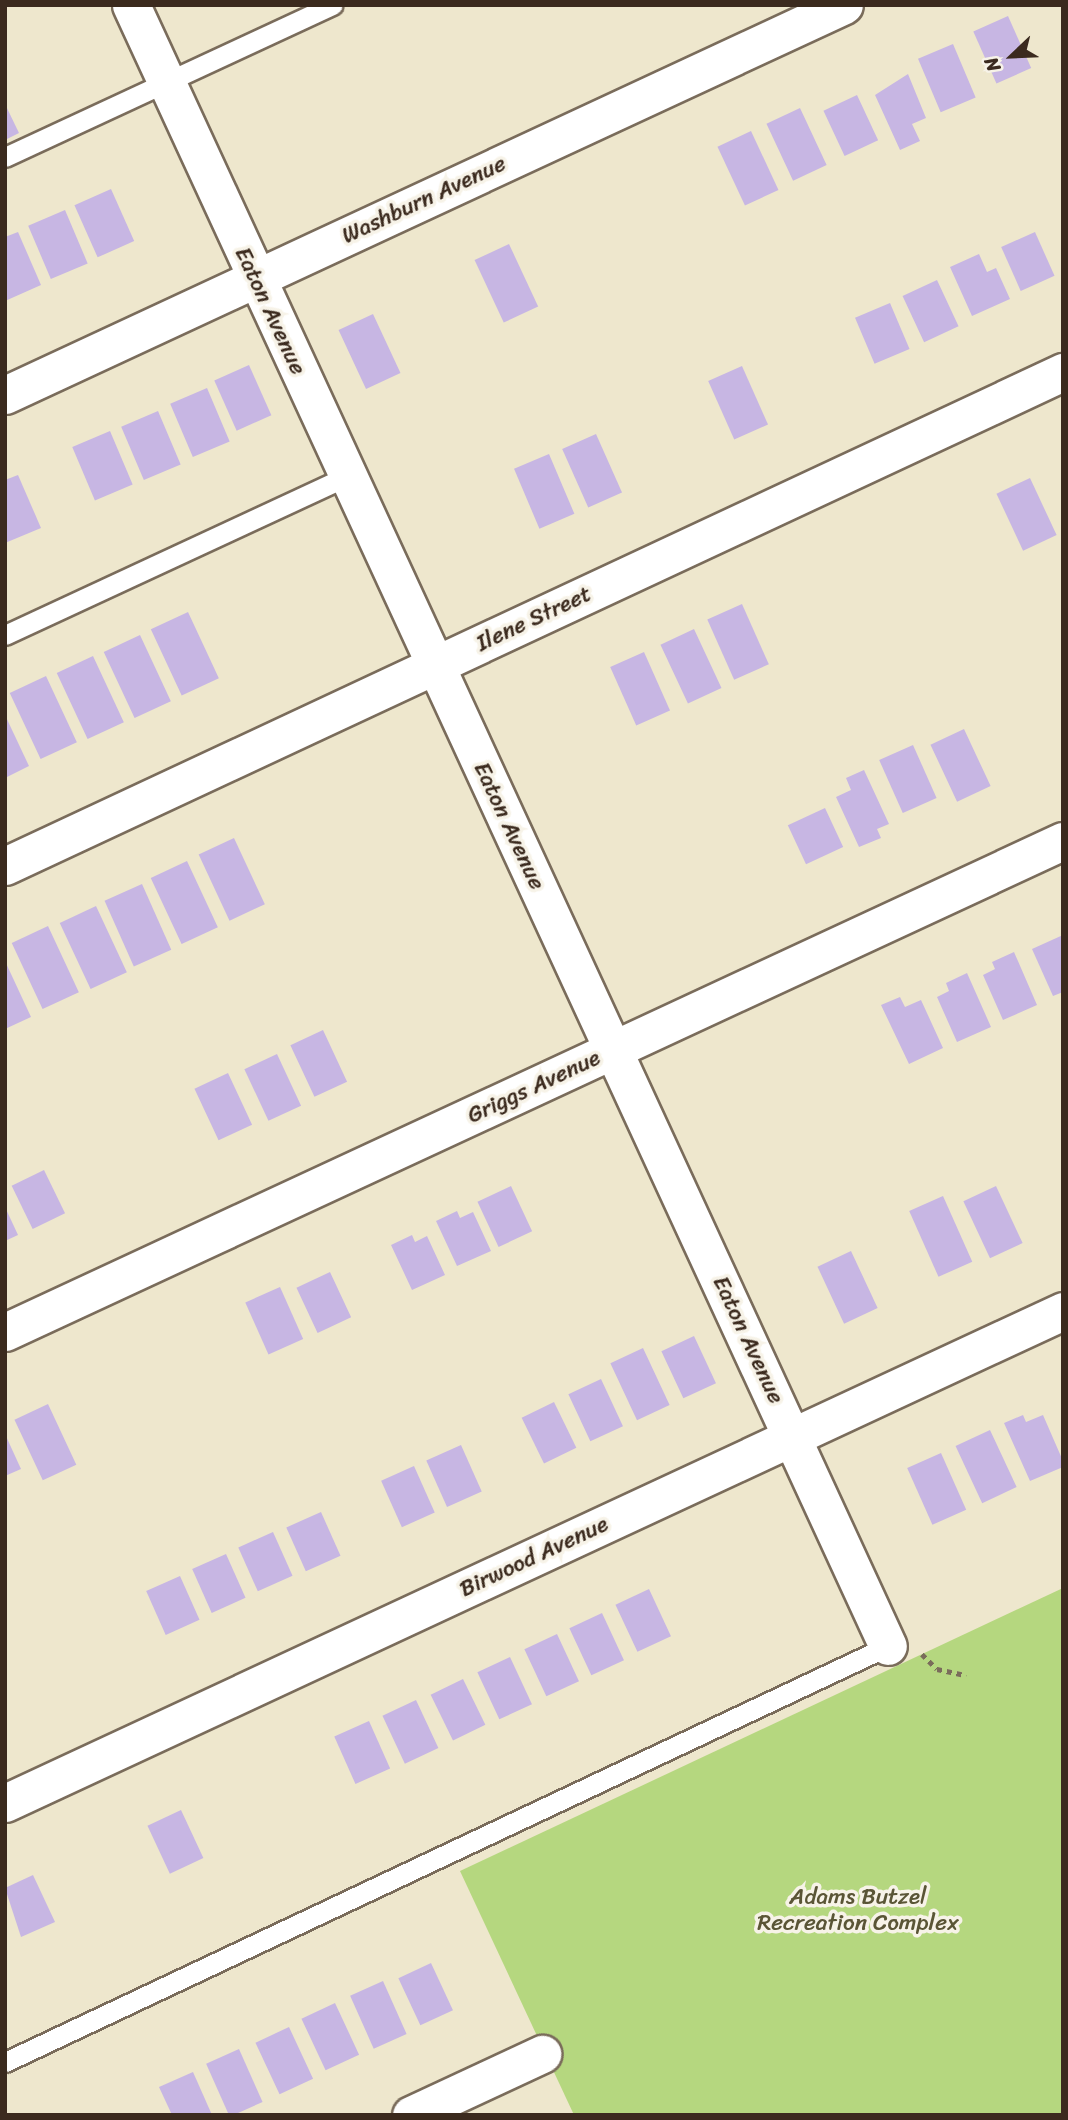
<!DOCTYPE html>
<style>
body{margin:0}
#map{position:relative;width:1068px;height:2120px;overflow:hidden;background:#eee7cd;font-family:Sriracha,sans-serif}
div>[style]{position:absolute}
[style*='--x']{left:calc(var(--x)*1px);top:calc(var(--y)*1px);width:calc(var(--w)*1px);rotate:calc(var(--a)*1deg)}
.green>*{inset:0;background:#b5d77f}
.building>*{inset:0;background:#c7b6e3;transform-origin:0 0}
.path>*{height:4.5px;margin-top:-2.25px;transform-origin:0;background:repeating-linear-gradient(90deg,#7a6c5b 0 5px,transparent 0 10px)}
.roads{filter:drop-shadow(2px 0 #7a6c5b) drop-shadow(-2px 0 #7a6c5b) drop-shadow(0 2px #7a6c5b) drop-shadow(0 -2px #7a6c5b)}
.lane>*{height:19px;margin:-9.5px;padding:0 9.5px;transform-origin:9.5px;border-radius:9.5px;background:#fff}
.street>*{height:37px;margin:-18.5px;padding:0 18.5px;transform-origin:18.5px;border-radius:18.5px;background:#fff}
span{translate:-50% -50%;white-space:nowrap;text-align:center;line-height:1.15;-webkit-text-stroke:7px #f7f3e8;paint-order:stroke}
.street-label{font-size:23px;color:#3b2a1e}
.park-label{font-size:23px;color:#5a5536}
.frame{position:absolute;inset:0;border:7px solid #3b2a1e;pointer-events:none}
.north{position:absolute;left:977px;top:21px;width:70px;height:70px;-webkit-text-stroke:5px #f7f3e8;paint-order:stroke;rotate:247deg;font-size:19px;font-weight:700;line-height:28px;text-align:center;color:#3b2a1e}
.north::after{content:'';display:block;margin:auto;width:24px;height:32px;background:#3b2a1e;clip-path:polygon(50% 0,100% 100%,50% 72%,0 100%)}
</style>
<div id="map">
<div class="green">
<i style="clip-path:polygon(1063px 1588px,1063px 2115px,574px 2115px,460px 1871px)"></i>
</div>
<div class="building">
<i style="left:1008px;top:16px;width:57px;height:38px;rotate:66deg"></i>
<i style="left:953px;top:44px;width:58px;height:38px;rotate:67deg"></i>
<i style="clip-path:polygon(908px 74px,926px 118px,912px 124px,920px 141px,900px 150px,875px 95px)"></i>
<i style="left:857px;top:95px;width:50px;height:37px;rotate:65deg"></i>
<i style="clip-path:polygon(5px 104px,19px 133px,5px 140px)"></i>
<i style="left:800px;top:108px;width:63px;height:37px;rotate:65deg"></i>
<i style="left:751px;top:131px;width:65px;height:37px;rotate:65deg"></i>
<i style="left:111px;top:189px;width:57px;height:40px;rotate:66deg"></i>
<i style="left:65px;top:210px;width:58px;height:40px;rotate:67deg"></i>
<i style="clip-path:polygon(18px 232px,41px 285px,5px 301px,5px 237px)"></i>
<i style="left:1035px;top:232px;width:48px;height:37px;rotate:66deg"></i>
<i style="left:509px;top:244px;width:69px;height:38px;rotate:65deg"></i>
<i style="clip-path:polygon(979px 254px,987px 272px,996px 268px,1010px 299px,972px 316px,950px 267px)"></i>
<i style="left:937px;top:280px;width:51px;height:38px;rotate:65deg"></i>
<i style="left:890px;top:303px;width:50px;height:38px;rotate:67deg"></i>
<i style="left:373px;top:314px;width:65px;height:38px;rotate:65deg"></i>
<i style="left:249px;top:365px;width:55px;height:38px;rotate:66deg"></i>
<i style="left:742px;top:366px;width:64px;height:37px;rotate:66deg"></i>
<i style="left:207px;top:388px;width:58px;height:40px;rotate:67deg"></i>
<i style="left:158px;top:411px;width:58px;height:40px;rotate:67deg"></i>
<i style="left:110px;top:431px;width:58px;height:41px;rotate:67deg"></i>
<i style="left:596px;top:434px;width:64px;height:37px;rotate:66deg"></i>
<i style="left:549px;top:454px;width:65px;height:38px;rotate:67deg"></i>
<i style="clip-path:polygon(18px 475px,41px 528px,5px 543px,5px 480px)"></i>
<i style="left:1030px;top:478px;width:63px;height:37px;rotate:65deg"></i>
<i style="left:742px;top:604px;width:66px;height:38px;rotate:66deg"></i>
<i style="left:188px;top:612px;width:73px;height:41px;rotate:65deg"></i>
<i style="left:694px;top:629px;width:65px;height:37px;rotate:65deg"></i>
<i style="left:140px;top:635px;width:73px;height:40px;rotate:65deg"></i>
<i style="left:644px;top:652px;width:64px;height:37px;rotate:66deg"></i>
<i style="left:93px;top:656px;width:73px;height:40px;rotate:65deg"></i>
<i style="left:46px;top:676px;width:73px;height:40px;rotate:65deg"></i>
<i style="clip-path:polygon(5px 715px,29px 766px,5px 778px)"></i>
<i style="left:964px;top:729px;width:63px;height:37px;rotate:65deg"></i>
<i style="left:913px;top:745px;width:58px;height:37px;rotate:66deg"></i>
<i style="clip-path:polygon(864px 770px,889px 824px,877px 829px,881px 838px,859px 847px,836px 797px,851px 790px,846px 778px)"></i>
<i style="left:825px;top:808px;width:43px;height:41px;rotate:65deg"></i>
<i style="left:234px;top:838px;width:73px;height:39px;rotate:65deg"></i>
<i style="left:187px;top:861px;width:73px;height:40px;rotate:65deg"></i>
<i style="left:142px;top:884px;width:72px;height:41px;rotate:66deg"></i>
<i style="left:96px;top:906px;width:73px;height:40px;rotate:65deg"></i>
<i style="left:48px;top:926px;width:73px;height:40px;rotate:65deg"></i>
<i style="clip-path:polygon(1063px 935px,1063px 992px,1053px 996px,1032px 949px)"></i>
<i style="clip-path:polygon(1014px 952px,1037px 1005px,1003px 1020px,983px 975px,995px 969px,992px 962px)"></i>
<i style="clip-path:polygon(5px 961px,31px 1017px,5px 1029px)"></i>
<i style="clip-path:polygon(967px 973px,991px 1027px,957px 1042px,937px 997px,949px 991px,946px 983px)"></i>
<i style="clip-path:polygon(900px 997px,905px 1007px,921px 1000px,943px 1048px,909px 1064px,881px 1005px)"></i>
<i style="left:323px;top:1030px;width:57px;height:36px;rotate:65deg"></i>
<i style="left:277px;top:1054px;width:57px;height:36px;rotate:65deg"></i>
<i style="left:228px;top:1073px;width:57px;height:37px;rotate:65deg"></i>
<i style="left:44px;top:1170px;width:48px;height:36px;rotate:64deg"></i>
<i style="left:511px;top:1186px;width:50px;height:37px;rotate:65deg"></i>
<i style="left:996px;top:1186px;width:63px;height:36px;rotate:65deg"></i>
<i style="left:943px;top:1196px;width:72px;height:37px;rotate:66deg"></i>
<i style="clip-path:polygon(5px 1207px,18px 1235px,5px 1241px)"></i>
<i style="clip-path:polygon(457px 1211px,460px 1218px,473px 1212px,491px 1251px,457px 1266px,436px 1221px)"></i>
<i style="clip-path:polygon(412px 1235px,415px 1242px,427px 1236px,445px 1275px,412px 1290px,391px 1245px)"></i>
<i style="left:851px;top:1251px;width:63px;height:37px;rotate:65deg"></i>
<i style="left:330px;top:1272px;width:50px;height:37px;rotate:65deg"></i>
<i style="left:280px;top:1287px;width:57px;height:38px;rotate:66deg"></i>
<i style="left:694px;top:1336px;width:52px;height:36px;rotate:65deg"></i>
<i style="left:643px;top:1348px;width:63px;height:36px;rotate:65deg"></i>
<i style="left:601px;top:1379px;width:52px;height:36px;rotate:65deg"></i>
<i style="left:554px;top:1402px;width:51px;height:36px;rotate:64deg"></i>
<i style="left:48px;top:1404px;width:67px;height:37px;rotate:65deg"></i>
<i style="clip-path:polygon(1023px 1415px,1026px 1422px,1043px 1415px,1063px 1461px,1063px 1467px,1030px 1481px,1004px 1423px)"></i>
<i style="left:990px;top:1430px;width:63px;height:38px;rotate:65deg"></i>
<i style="clip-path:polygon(5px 1434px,21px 1469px,5px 1476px)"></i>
<i style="left:461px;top:1445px;width:51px;height:38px;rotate:66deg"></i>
<i style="left:941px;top:1453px;width:62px;height:37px;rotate:66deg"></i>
<i style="left:414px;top:1466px;width:51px;height:36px;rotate:66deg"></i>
<i style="left:321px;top:1512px;width:48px;height:38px;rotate:66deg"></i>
<i style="left:273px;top:1532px;width:48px;height:38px;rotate:66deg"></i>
<i style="left:226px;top:1554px;width:48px;height:37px;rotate:66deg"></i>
<i style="left:180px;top:1576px;width:48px;height:37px;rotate:66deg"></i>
<i style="left:649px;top:1589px;width:52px;height:37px;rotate:65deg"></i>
<i style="left:602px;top:1613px;width:52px;height:36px;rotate:65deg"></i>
<i style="left:557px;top:1634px;width:52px;height:36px;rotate:65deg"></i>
<i style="left:510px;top:1657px;width:52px;height:36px;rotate:65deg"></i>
<i style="left:463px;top:1679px;width:51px;height:36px;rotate:64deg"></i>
<i style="left:416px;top:1700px;width:53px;height:37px;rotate:65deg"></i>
<i style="left:369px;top:1721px;width:52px;height:38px;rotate:66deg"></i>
<i style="left:181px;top:1810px;width:53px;height:37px;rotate:65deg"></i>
<i style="clip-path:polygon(33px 1875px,55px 1922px,21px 1937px,5px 1888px)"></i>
<i style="left:431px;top:1963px;width:52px;height:36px;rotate:65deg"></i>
<i style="left:383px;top:1981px;width:58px;height:36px;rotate:66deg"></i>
<i style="left:335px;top:2003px;width:57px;height:37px;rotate:65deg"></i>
<i style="left:289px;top:2027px;width:57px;height:37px;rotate:65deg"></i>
<i style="left:239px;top:2049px;width:58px;height:36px;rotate:66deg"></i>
<i style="clip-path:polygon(193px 2072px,212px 2115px,172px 2115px,159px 2087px)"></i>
</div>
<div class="path">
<i style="--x:922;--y:1654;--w:21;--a:45"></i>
<i style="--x:937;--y:1669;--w:30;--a:12"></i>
</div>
<div class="roads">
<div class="lane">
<i style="--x:5;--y:157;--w:361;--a:-24.9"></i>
<i style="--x:5;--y:635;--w:376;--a:-24.9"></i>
<i style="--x:5;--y:2062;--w:976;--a:-25.23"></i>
</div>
<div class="street">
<i style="--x:131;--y:5;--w:1807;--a:65.24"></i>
<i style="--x:5;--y:395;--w:925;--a:-24.93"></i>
<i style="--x:5;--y:866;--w:1168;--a:-25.03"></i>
<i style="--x:5;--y:1332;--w:1166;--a:-24.9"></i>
<i style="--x:5;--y:1803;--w:1167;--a:-24.94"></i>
<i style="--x:411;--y:2115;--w:145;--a:-25"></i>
</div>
</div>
<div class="street-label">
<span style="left:424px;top:200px;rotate:-25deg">Washburn Avenue</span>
<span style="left:270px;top:311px;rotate:65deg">Eaton Avenue</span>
<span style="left:534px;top:619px;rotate:-25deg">Ilene Street</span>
<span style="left:509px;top:826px;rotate:65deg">Eaton Avenue</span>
<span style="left:534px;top:1087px;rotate:-25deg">Griggs Avenue</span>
<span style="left:748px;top:1340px;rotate:65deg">Eaton Avenue</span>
<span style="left:534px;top:1557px;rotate:-25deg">Birwood Avenue</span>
</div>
<div class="park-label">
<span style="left:858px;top:1910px">Adams Butzel<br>Recreation Complex</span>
</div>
<div class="frame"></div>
<div class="north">N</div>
</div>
